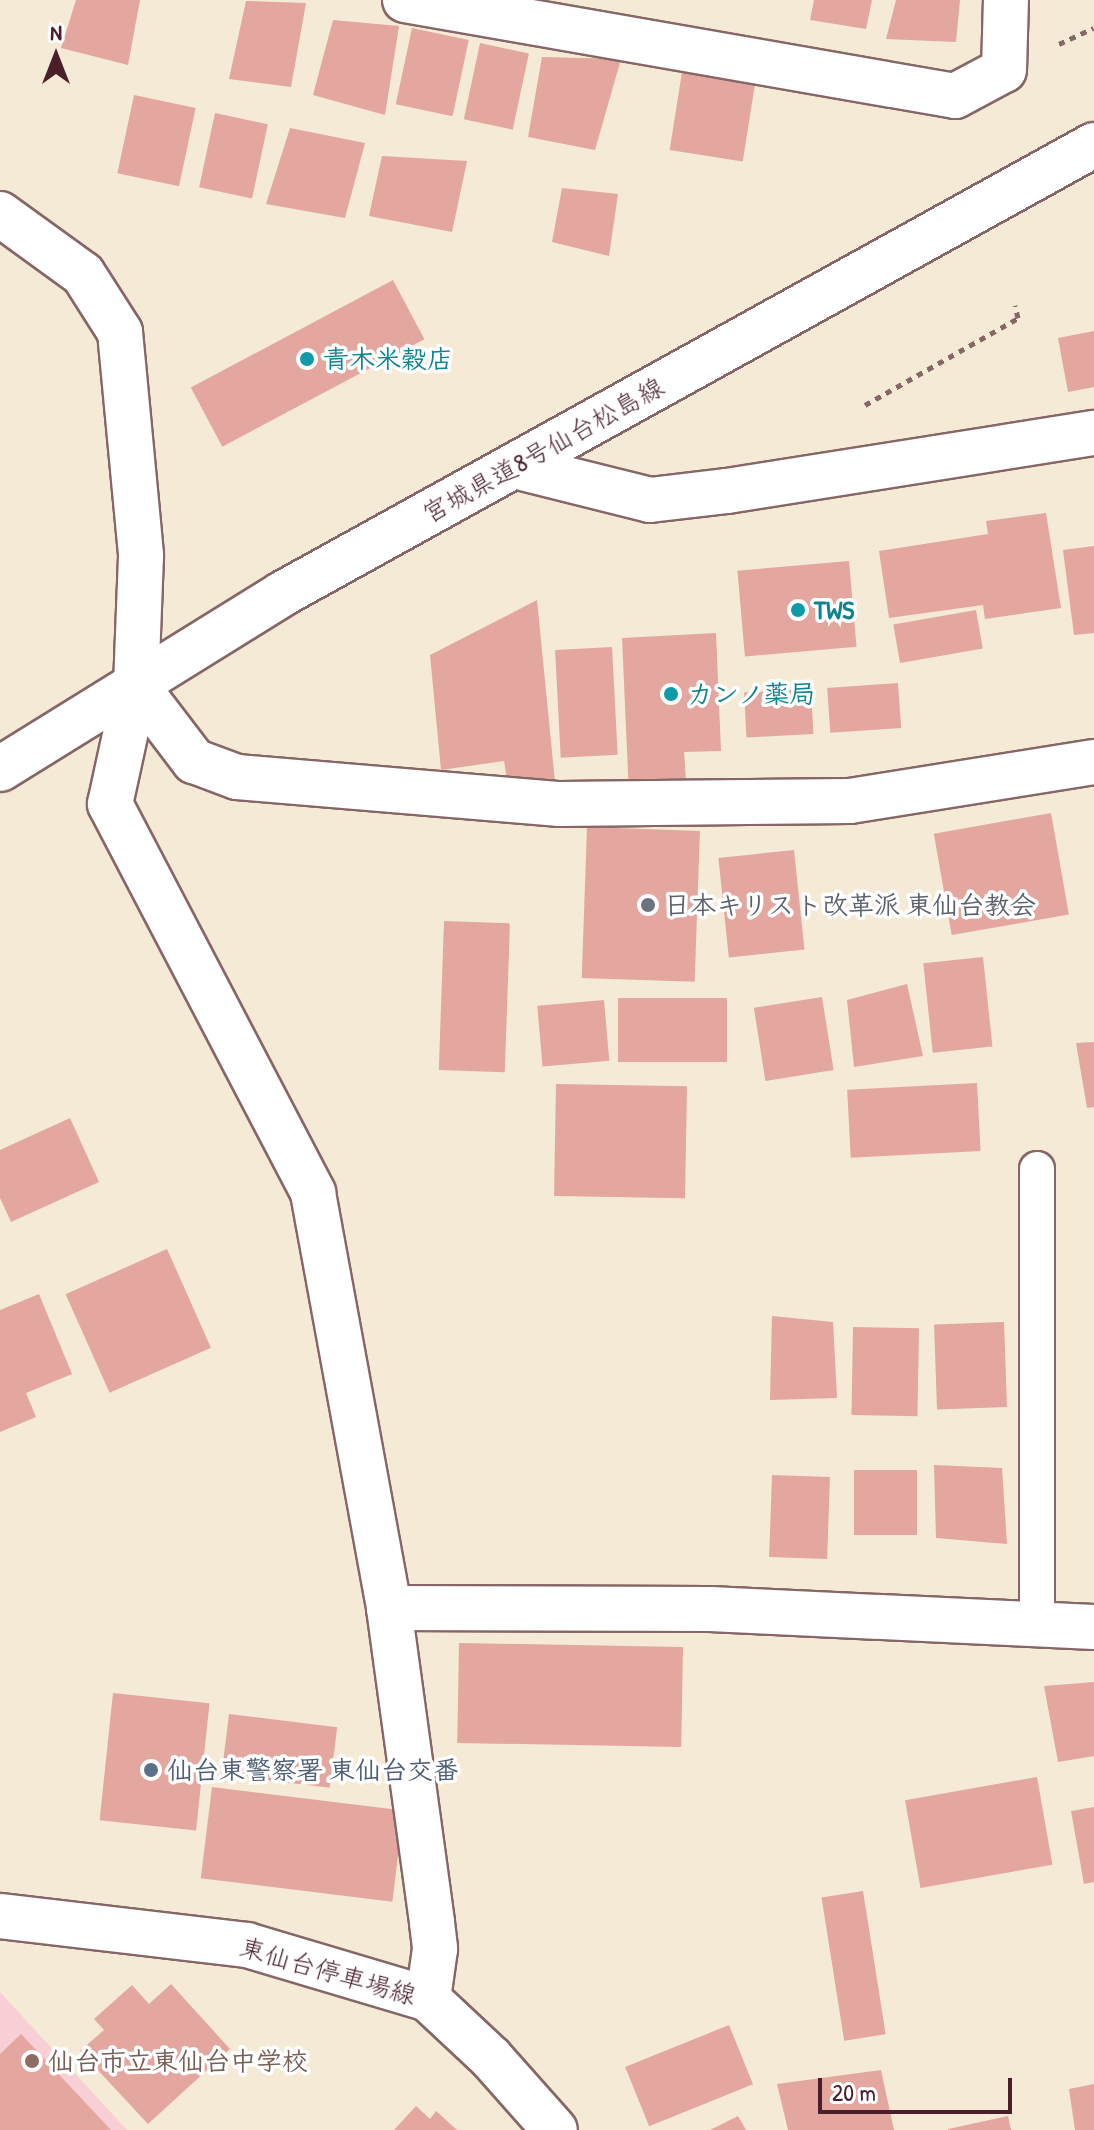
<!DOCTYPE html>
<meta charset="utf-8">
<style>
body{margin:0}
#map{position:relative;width:1094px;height:2130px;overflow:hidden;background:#f5ead5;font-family:"Patrick Hand","Klee One",sans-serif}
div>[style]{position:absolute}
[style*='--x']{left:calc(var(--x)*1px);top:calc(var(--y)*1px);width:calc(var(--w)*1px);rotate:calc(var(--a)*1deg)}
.built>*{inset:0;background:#f7cfd4}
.building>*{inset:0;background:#e3a79f;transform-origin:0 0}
.path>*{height:5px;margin-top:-2.5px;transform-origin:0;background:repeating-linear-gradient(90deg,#866666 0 6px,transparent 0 12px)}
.roads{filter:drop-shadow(2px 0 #866666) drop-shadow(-2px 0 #866666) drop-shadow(0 2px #866666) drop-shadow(0 -2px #866666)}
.lane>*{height:34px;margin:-17px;padding:0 17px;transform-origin:17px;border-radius:17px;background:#fff}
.street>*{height:44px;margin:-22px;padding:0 22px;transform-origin:22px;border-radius:22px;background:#fff}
.secondary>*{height:44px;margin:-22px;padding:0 22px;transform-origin:22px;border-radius:22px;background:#fff}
.primary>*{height:44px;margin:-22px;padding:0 22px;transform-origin:22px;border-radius:22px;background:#fff}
.dots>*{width:22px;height:22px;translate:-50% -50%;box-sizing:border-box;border:4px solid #fff;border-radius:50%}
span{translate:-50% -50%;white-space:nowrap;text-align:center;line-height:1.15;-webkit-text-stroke:7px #fff;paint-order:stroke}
.culture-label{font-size:26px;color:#0d838f;font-weight:700}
.left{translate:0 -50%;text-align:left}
.street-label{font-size:26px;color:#4a1f2b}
.worship-label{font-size:26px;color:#5b616d;font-weight:700}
.service-label{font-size:26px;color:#4e5e75;font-weight:700}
.education-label{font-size:26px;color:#785e54;font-weight:700}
.north{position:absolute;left:16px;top:16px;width:80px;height:80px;-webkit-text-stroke:6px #fff;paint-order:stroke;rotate:0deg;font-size:22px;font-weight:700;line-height:32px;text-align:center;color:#4a1f2b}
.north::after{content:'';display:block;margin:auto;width:28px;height:36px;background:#4a1f2b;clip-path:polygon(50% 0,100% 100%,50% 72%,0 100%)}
.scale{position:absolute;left:818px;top:2078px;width:194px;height:36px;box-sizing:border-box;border:4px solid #4a1f2b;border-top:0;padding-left:10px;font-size:24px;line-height:28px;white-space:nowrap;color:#4a1f2b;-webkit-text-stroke:6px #fff;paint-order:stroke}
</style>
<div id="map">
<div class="built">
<i style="clip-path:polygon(0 1992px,127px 2130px,0 2130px)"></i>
</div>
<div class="building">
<i style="clip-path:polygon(76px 0,140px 0,128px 65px,61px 48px)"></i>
<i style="clip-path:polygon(814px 0,872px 0,866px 29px,810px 20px)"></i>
<i style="clip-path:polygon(896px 0,960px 0,956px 42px,886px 39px)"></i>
<i style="clip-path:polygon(246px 1px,306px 3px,291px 87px,229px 79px)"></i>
<i style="clip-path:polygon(333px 20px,399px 26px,385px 115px,313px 95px)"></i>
<i style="left:412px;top:28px;width:58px;height:78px;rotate:12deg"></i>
<i style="left:480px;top:43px;width:50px;height:78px;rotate:12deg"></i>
<i style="clip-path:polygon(542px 57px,621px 59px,595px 150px,528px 137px)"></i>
<i style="left:682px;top:72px;width:74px;height:79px;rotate:9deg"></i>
<i style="left:134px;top:95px;width:63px;height:80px;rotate:12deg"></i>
<i style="left:215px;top:113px;width:54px;height:76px;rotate:12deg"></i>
<i style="clip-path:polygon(290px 128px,365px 143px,345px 218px,266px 204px)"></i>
<i style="clip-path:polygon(382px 156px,467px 161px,452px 232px,369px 216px)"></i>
<i style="clip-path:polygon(562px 188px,618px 194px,609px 256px,552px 242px)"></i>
<i style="left:393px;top:280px;width:67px;height:229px;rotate:62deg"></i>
<i style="clip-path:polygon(1094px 331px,1094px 387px,1068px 392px,1058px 338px)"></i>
<i style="clip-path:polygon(1046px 513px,1061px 608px,985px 619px,983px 605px,889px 618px,879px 551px,988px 534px,986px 521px)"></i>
<i style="clip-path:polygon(1094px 546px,1094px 633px,1074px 635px,1063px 550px)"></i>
<i style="left:849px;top:561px;width:86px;height:112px;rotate:85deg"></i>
<i style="clip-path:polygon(537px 600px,555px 782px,508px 785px,504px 761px,441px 770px,430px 655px)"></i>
<i style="left:976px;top:610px;width:39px;height:84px;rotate:80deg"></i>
<i style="clip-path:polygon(716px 633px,721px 751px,684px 752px,687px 794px,629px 796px,622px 638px)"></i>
<i style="left:612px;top:647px;width:108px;height:57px;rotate:87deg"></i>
<i style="left:898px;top:683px;width:45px;height:71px;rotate:86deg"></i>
<i style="left:811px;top:689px;width:45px;height:67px;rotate:87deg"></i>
<i style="left:1051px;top:813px;width:103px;height:119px;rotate:80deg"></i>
<i style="left:587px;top:827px;width:113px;height:151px;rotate:2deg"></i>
<i style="left:794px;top:850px;width:100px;height:76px;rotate:84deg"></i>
<i style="left:444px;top:921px;width:66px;height:149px;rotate:2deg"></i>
<i style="left:983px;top:957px;width:90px;height:60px;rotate:84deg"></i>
<i style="clip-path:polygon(907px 984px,923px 1056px,854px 1067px,847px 1000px)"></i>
<i style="left:822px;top:997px;width:74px;height:69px;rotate:81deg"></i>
<i style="left:618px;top:998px;width:109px;height:64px"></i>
<i style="left:604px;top:1000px;width:61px;height:67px;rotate:85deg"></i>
<i style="clip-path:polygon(1094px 1042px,1094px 1107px,1087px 1108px,1076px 1043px)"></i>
<i style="left:977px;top:1083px;width:68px;height:130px;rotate:87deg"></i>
<i style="left:556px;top:1084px;width:131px;height:112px;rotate:1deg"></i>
<i style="clip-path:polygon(70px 1118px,99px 1182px,11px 1222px,0 1198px,0 1150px)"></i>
<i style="left:167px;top:1249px;width:108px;height:111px;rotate:66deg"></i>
<i style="clip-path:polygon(39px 1294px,72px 1374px,26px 1393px,36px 1417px,0 1432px,0 1310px)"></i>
<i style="clip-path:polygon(772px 1316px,833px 1322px,837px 1398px,770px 1400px)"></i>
<i style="left:1004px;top:1322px;width:85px;height:70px;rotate:88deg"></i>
<i style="left:853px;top:1327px;width:66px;height:88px;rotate:1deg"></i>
<i style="clip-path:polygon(934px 1465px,1002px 1468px,1007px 1544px,936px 1538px)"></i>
<i style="left:854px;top:1470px;width:63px;height:65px"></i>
<i style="left:772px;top:1475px;width:58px;height:82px;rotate:2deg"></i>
<i style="left:459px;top:1643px;width:224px;height:100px;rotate:1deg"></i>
<i style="clip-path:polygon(1094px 1682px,1094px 1756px,1058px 1762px,1044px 1686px)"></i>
<i style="left:113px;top:1693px;width:97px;height:128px;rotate:6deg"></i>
<i style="left:229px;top:1714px;width:109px;height:61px;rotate:7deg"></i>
<i style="left:1037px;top:1777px;width:89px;height:134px;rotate:80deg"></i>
<i style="left:212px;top:1787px;width:193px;height:92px;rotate:7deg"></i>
<i style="clip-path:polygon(1094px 1807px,1094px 1882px,1084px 1884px,1071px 1811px)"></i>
<i style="left:863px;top:1891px;width:145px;height:42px;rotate:81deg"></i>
<i style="clip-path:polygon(171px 1984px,230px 2049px,148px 2124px,80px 2051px,104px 2030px,94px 2019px,132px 1985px,149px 2004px)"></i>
<i style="left:729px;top:2025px;width:64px;height:112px;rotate:68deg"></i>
<i style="clip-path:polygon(21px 2034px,111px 2130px,0 2130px,0 2054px)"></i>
<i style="clip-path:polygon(881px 2070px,894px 2130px,788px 2130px,777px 2084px)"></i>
<i style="clip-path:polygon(1094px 2084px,1094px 2130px,1075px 2130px,1069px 2089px)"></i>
<i style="clip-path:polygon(416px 2106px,430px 2119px,436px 2111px,457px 2130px,394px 2130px)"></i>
<i style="clip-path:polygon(738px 2116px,746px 2130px,710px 2130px)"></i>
<i style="clip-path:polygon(1008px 2116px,1011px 2130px,948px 2130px,948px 2129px)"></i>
</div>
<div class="path">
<i style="--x:1059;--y:44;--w:38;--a:-25"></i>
<i style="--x:865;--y:405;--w:176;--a:-29.6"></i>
<i style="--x:1018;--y:318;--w:13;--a:-103"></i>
</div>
<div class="roads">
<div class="lane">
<i style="--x:1037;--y:1169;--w:455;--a:90"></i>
</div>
<div class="street">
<i style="--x:405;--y:0;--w:558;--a:9.9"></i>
<i style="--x:955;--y:96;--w:55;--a:-28"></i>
<i style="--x:1004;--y:70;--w:70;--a:-88.4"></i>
<i style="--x:0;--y:214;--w:102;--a:35.9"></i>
<i style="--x:83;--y:274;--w:69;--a:57.5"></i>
<i style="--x:120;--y:332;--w:225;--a:84.6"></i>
<i style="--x:141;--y:556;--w:129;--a:92.2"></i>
<i style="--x:136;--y:685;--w:122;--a:102.3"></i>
<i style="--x:110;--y:804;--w:439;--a:62.4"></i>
<i style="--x:313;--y:1193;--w:422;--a:79.6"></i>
<i style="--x:389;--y:1608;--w:318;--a:82.2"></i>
<i style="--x:432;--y:1923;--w:26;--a:83"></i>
<i style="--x:435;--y:1949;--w:50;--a:98"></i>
<i style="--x:514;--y:466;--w:140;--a:14"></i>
<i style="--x:650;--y:500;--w:78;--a:-6.7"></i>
<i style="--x:727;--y:491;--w:372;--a:-9"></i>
<i style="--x:136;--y:685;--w:96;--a:52.7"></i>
<i style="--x:194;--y:761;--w:46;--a:20.4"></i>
<i style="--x:237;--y:777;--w:324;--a:4.8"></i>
<i style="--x:560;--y:804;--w:290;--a:-0.6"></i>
<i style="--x:850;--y:801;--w:247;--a:-9.1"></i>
<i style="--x:389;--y:1608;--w:321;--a:0.2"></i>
<i style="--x:710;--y:1609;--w:384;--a:2.7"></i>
</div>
<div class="secondary">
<i style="--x:0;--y:1916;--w:249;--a:6.7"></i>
<i style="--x:247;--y:1945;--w:189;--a:16.6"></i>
<i style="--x:428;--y:1999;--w:86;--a:43.1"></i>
<i style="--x:491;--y:2058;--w:96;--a:48.4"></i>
</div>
<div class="primary">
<i style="--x:0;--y:769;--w:332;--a:-31.8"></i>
<i style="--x:282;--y:594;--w:928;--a:-28.94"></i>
</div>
</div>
<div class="dots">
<i style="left:307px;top:359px;background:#0f9aa8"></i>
<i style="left:798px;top:610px;background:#0f9aa8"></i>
<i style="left:671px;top:694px;background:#0f9aa8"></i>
<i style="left:648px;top:905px;background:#6b7280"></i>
<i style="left:151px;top:1770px;background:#5c6f8a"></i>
<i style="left:32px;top:2061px;background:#8d6e63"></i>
</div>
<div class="culture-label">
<span class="left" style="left:323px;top:359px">青木米穀店</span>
<span class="left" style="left:814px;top:610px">TWS</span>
<span class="left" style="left:687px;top:694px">カンノ薬局</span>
</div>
<div class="street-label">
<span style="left:543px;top:450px;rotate:-29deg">宮城県道8号仙台松島線</span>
<span style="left:328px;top:1971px;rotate:16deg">東仙台停車場線</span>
</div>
<div class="worship-label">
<span class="left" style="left:664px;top:905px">日本キリスト改革派 東仙台教会</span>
</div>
<div class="service-label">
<span class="left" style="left:167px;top:1770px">仙台東警察署 東仙台交番</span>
</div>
<div class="education-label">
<span class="left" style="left:48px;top:2061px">仙台市立東仙台中学校</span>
</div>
<div class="north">N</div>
<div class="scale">20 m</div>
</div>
